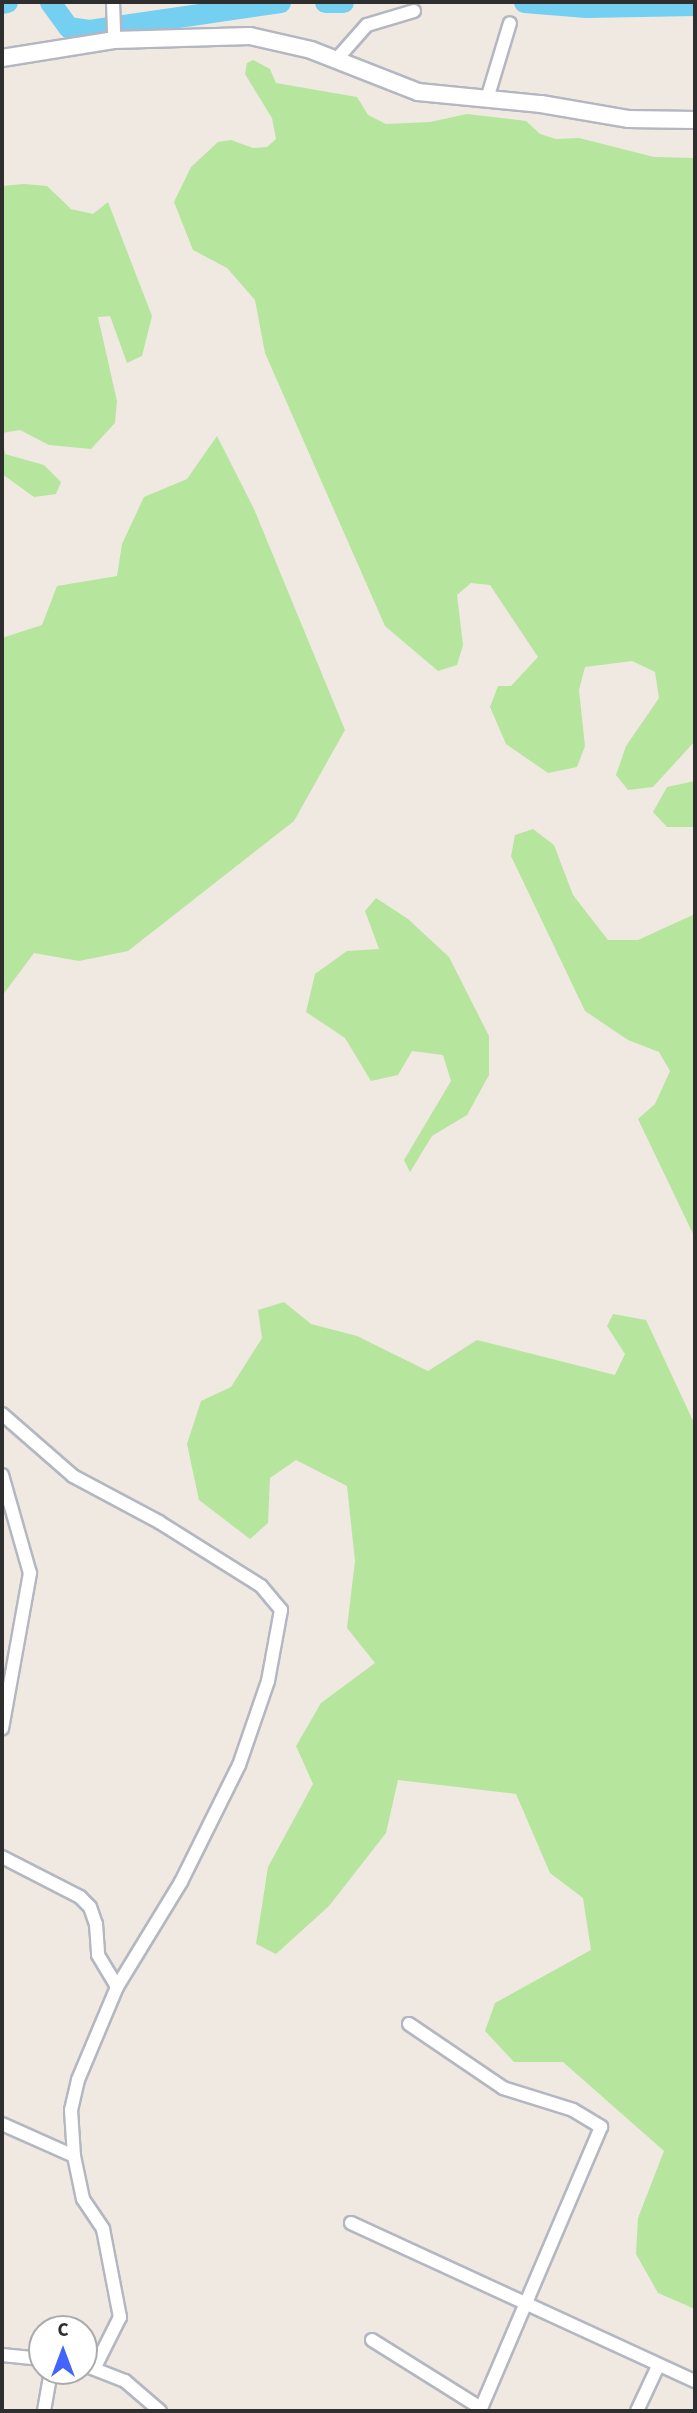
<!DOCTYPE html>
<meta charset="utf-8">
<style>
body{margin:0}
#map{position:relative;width:697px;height:2413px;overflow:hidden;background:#efe9e1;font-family:"Source Sans 3",sans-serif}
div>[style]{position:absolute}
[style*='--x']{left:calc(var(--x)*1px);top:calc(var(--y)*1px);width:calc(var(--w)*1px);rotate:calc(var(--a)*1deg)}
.green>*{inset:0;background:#b6e59e}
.river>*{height:21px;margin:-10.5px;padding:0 10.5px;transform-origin:10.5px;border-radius:10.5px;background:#75cff0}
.roads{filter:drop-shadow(2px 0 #b4b7c1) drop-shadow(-2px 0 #b4b7c1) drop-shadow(0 2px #b4b7c1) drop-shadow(0 -2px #b4b7c1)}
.minor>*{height:12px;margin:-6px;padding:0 6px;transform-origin:6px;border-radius:6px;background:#fff}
.tertiary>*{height:16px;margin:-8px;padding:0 8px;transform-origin:8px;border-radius:8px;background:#fff}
span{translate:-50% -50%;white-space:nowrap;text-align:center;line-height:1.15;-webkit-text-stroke:6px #fff;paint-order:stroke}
.frame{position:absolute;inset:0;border:4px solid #2e2e2e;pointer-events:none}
.north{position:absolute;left:28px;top:2315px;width:70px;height:70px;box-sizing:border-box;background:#fff;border:2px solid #ababab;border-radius:50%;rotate:0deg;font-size:19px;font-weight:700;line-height:28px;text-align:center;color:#2e2e2e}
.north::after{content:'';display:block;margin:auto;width:24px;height:32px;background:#4264fb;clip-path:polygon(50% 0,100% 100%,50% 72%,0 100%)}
</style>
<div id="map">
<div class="green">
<i style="clip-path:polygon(253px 60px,270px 69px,276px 83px,357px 97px,368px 115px,386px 124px,430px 122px,467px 114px,526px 121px,540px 134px,556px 139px,579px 138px,654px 157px,695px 158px,695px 741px,653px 787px,628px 790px,616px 775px,626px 746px,659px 698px,655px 672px,632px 661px,585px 667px,579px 690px,585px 746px,577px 767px,548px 773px,506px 744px,490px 707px,498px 686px,511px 686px,538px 657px,490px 585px,471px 583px,457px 595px,463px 645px,457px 665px,438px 671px,385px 626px,265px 353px,255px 300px,227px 268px,193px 250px,174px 202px,191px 167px,218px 142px,231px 140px,253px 148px,267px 147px,276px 139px,272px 118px,245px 74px,247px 63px)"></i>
<i style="clip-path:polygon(24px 184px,47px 186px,71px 209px,93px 214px,108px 202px,152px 316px,142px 356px,127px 363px,110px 316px,98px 317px,117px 401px,115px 423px,91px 449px,49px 445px,20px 430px,2px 433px,5px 454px,44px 465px,61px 482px,56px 494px,34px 497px,2px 474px,2px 186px)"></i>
<i style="clip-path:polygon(217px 436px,254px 509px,345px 730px,294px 821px,128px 951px,79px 961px,34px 953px,2px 996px,2px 638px,42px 625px,57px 586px,117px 576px,122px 544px,144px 497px,187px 479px)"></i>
<i style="clip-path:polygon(695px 781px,695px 827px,667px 827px,653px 812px,667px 787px)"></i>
<i style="clip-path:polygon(533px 829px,554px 845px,573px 895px,608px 940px,638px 940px,695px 914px,695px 1238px,638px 1119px,655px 1104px,670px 1071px,659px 1052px,628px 1040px,585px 1011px,511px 856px,515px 835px)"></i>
<i style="clip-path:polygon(376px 898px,408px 919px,449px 957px,489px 1036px,489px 1075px,467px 1115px,432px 1136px,410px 1172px,404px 1160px,451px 1081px,443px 1055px,412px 1051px,398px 1075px,371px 1081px,345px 1038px,306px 1012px,315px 974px,347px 951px,379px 949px,365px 911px)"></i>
<i style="clip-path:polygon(284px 1302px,311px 1324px,357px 1336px,428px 1371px,477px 1340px,615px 1375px,625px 1354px,607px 1326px,613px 1314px,646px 1320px,695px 1425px,695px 2309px,658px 2293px,636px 2254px,638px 2218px,664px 2151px,563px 2062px,514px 2062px,485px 2031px,495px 2003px,591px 1950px,583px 1898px,550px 1873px,516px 1794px,398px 1780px,386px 1833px,329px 1906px,276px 1954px,256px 1944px,268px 1867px,313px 1784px,296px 1746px,321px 1703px,375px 1663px,347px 1628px,355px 1561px,347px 1486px,296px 1460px,270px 1478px,268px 1523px,250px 1539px,199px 1500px,187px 1444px,201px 1401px,231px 1387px,262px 1338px,258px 1310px)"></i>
</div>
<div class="river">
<i style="--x:50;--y:2;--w:31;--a:54"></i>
<i style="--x:68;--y:27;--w:21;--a:8"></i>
<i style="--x:89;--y:30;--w:193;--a:-8.3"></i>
<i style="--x:325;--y:2;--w:18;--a:0"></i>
<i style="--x:524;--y:2;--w:62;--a:4.6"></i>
<i style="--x:586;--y:7;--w:109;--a:-1.1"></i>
<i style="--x:2;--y:3;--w:5;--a:-11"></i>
</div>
<div class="roads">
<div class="minor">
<i style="--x:113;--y:2;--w:38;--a:88"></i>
<i style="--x:335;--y:61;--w:48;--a:-48.4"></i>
<i style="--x:367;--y:25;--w:49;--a:-16.6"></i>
<i style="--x:487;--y:99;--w:79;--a:-73.2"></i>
<i style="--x:2;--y:1414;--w:94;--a:41.1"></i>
<i style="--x:73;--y:1476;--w:98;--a:28.1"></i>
<i style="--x:159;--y:1522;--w:120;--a:32.1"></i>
<i style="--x:261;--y:1586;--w:31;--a:50"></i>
<i style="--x:281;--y:1610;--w:72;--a:100.4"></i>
<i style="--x:268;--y:1681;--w:89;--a:109"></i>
<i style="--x:239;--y:1765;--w:131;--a:116.4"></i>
<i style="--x:181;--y:1882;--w:123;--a:121.4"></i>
<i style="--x:2;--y:1475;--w:102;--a:74.1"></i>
<i style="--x:30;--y:1573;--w:158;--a:100.2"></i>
<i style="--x:2;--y:1857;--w:88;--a:27.1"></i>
<i style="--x:80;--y:1897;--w:14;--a:45"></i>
<i style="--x:90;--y:1907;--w:18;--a:71"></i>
<i style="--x:96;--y:1924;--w:31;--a:86"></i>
<i style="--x:98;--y:1955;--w:37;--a:59"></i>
<i style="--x:117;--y:1987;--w:101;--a:112.8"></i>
<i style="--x:78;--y:2080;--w:31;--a:103"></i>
<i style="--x:71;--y:2110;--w:46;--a:86.3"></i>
<i style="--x:409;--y:2024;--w:114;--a:34.2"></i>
<i style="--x:503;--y:2088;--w:73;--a:17.4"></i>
<i style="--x:573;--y:2110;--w:33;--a:31"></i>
<i style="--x:601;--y:2127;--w:309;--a:113.1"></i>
<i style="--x:2;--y:2124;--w:79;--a:24"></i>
<i style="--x:74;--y:2156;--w:44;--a:78.2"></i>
<i style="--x:83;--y:2199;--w:36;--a:56"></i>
<i style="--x:103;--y:2229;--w:90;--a:79.1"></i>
<i style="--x:120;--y:2317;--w:56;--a:116.6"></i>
<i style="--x:351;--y:2223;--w:379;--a:24.7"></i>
<i style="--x:372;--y:2340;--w:128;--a:32"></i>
<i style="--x:2;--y:2355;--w:40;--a:5.7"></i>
<i style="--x:84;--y:2365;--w:44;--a:21.3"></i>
<i style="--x:125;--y:2381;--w:46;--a:40.6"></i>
<i style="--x:44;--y:2411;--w:41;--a:-80.1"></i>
<i style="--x:637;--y:2411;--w:50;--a:-65"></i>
</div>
<div class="tertiary">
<i style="--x:2;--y:58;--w:113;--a:-9.1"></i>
<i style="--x:114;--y:40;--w:136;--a:-1.7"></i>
<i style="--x:250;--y:36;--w:63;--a:12.9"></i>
<i style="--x:311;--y:50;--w:115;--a:21.4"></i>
<i style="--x:418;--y:92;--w:124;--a:5.6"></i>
<i style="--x:541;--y:104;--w:88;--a:9.8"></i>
<i style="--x:628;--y:119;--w:67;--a:0.9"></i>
</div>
</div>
<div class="frame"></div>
<div class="north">С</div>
</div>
